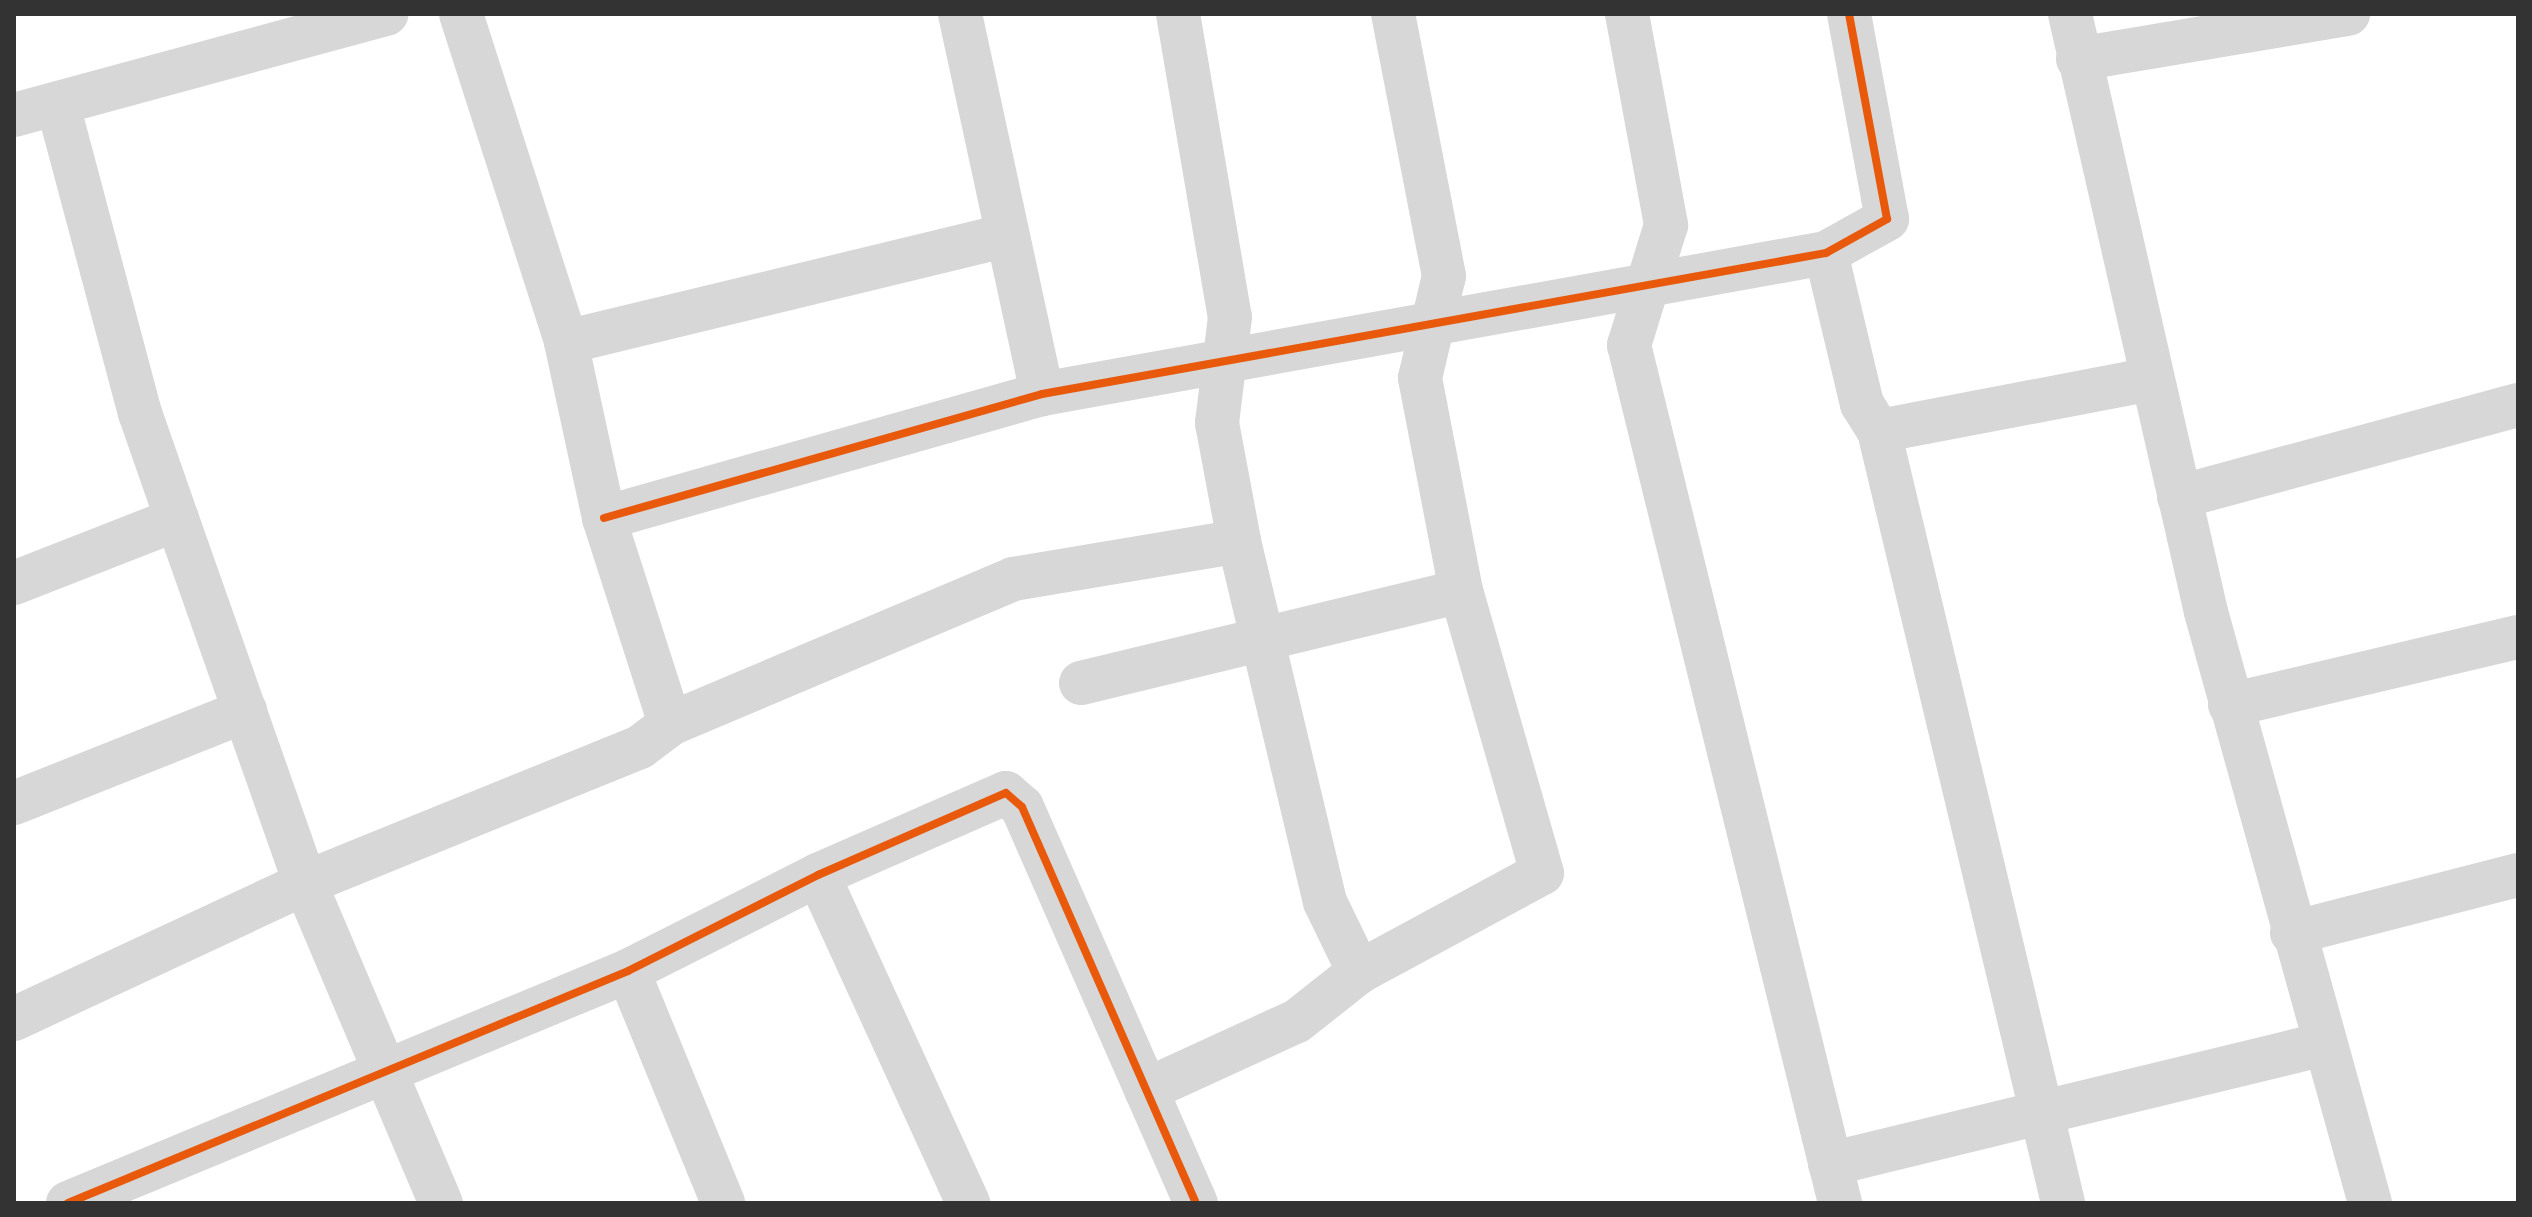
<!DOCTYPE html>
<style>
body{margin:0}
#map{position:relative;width:2532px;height:1217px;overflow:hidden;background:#fff;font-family:Manrope,sans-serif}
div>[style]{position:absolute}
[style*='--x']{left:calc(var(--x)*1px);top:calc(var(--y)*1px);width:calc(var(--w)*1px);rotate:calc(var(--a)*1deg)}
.street>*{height:44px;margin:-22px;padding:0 22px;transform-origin:22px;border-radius:22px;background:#d7d7d7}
.cycleway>*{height:8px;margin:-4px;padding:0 4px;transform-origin:4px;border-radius:4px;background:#e8590c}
span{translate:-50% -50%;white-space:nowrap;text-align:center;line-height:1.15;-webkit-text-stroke:8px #fff;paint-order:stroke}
.frame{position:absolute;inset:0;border:16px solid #333;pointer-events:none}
</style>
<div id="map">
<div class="street">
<i style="--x:461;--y:14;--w:344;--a:72.2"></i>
<i style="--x:566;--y:342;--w:180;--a:77.8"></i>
<i style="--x:604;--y:518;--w:216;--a:72.2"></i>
<i style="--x:960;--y:14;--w:389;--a:77.8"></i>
<i style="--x:1178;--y:14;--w:307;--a:80.3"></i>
<i style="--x:1230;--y:317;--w:107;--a:97"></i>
<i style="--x:1217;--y:423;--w:120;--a:79.4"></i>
<i style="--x:1239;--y:541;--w:371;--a:76.6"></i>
<i style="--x:1325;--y:902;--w:78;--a:64.1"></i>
<i style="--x:1627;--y:14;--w:215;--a:79.5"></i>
<i style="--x:1666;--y:225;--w:126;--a:107.1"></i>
<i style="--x:1629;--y:345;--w:884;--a:76.18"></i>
<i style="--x:2070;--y:14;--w:613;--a:77.19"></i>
<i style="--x:2206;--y:612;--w:613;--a:74.49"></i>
<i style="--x:2078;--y:59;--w:274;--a:-9.5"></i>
<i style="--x:59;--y:109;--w:315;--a:75.1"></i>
<i style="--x:140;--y:413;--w:112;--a:70.8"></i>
<i style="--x:177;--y:519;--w:386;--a:70.6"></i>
<i style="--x:305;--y:883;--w:348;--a:67"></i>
<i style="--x:14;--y:115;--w:386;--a:-15.2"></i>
<i style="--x:1826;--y:253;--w:155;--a:76.6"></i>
<i style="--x:1862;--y:404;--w:32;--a:58"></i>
<i style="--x:1879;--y:431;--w:794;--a:76.59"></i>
<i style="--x:566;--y:342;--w:450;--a:-13.6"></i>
<i style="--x:1879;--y:431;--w:278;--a:-10.8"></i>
<i style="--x:2179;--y:497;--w:351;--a:-15.2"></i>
<i style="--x:604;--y:518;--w:455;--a:-15.8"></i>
<i style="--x:1042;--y:394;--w:797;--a:-10.2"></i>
<i style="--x:1826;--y:253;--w:70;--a:-29.1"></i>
<i style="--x:1887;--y:219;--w:208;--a:-100.5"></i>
<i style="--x:14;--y:583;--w:175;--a:-21.4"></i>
<i style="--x:1081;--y:683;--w:391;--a:-13.6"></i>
<i style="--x:2230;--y:705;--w:296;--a:-13.3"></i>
<i style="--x:14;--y:803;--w:249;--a:-21.7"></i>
<i style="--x:818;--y:875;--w:361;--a:65.4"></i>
<i style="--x:2292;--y:933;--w:233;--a:-14.4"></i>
<i style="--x:628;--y:971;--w:251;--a:67.7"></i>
<i style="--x:14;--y:1019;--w:321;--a:-25"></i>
<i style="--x:305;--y:883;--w:362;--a:-22.1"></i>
<i style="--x:640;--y:747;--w:38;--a:-37"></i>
<i style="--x:670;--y:724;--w:372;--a:-22.9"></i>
<i style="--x:1013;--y:579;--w:229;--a:-9.5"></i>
<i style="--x:1146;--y:1090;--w:166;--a:-24.6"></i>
<i style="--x:1297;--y:1021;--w:79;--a:-38.3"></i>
<i style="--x:1359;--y:972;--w:208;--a:-28.4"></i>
<i style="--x:1542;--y:873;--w:293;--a:-106"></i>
<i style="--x:1461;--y:591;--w:217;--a:-100.9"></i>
<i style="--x:1420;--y:378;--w:105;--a:-76.8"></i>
<i style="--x:1444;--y:276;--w:267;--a:-101"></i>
<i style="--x:1830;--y:1164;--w:508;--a:-13.65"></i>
<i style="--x:68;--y:1203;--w:606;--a:-22.5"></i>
<i style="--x:628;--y:971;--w:213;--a:-26.8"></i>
<i style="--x:818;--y:875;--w:205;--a:-23.6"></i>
<i style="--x:1006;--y:793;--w:21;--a:41"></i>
<i style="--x:1022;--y:807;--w:433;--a:66.3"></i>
</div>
<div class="cycleway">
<i style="--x:604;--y:518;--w:455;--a:-15.8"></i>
<i style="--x:1042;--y:394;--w:797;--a:-10.2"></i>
<i style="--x:1826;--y:253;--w:70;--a:-29.1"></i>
<i style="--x:1887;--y:219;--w:208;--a:-100.5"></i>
<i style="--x:68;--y:1203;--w:606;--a:-22.5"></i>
<i style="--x:628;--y:971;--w:213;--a:-26.8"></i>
<i style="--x:818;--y:875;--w:205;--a:-23.6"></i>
<i style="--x:1006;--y:793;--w:21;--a:41"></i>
<i style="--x:1022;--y:807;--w:433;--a:66.3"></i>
</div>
<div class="frame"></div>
</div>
